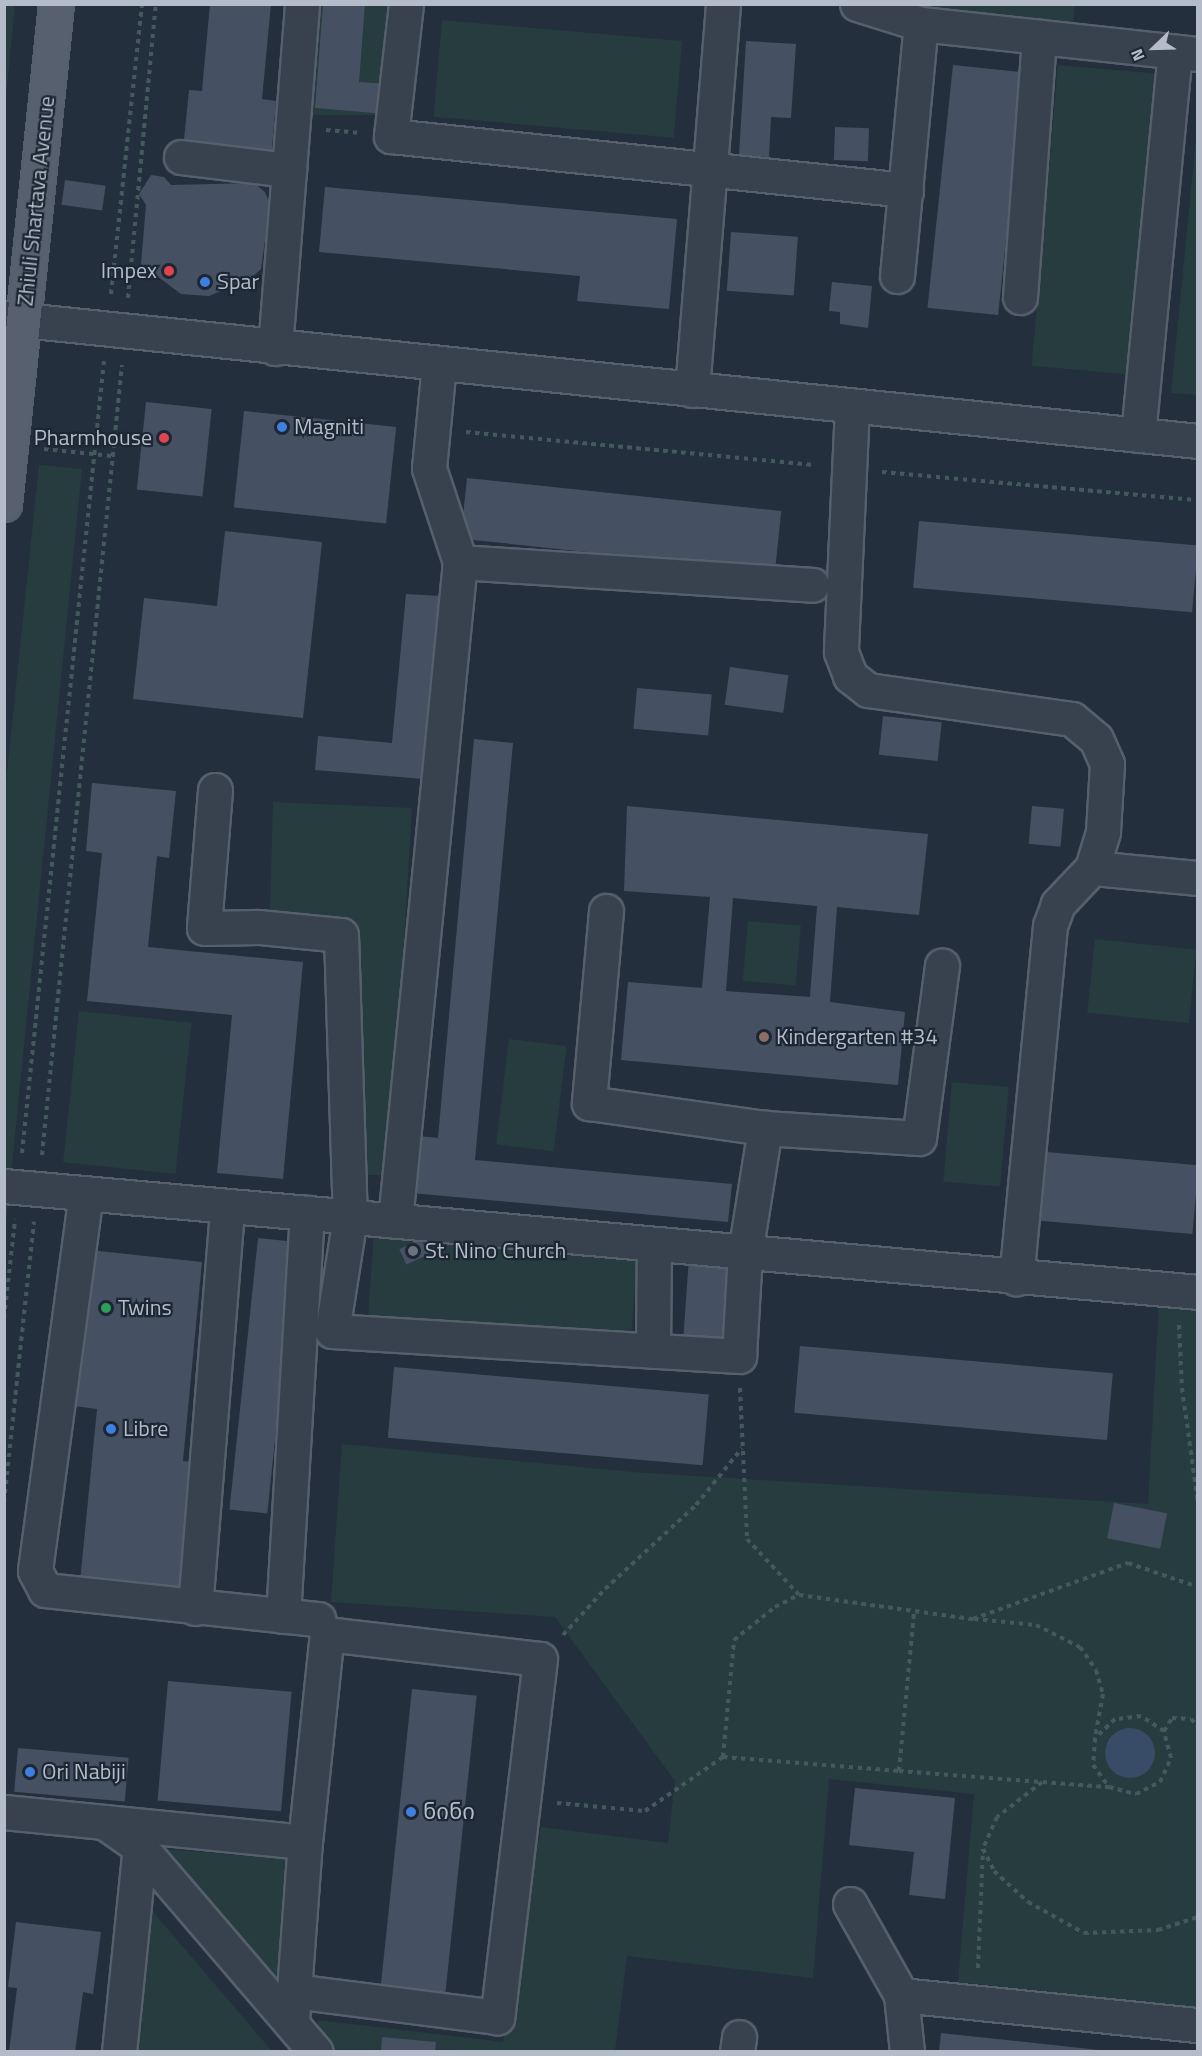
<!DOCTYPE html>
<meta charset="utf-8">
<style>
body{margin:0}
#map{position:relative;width:1202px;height:2056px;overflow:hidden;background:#242f3e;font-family:"Titillium Web","Noto Sans Georgian",sans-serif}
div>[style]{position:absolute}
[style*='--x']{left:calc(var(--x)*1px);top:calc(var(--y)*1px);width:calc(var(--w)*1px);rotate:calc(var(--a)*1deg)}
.green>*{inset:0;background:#263c3f;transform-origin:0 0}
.water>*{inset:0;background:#394c67}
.round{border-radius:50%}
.building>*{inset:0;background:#455162;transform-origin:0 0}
.path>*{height:4px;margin-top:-2px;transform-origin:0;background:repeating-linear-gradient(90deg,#44595c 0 4.5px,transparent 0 9px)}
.roads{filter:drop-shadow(2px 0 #565f6c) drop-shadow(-2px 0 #565f6c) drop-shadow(0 2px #565f6c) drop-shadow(0 -2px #565f6c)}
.minor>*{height:33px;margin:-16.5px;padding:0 16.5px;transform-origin:16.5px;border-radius:16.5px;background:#38414e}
.major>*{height:33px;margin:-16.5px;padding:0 16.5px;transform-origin:16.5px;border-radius:16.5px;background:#56606e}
.dots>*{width:16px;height:16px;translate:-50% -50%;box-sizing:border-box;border:3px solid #1d2633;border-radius:50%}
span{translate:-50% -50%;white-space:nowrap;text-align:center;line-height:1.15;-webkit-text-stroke:4.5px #1d2633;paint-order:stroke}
.street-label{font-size:22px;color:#b4bcc9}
.poi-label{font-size:22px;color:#b4bcc9}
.right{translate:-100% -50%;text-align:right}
.left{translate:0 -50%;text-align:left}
.frame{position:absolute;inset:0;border:6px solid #b4bcc9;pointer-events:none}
.north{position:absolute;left:1124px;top:18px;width:60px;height:60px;-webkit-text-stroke:4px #1d2633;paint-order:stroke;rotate:247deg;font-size:16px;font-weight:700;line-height:24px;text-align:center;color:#b4bcc9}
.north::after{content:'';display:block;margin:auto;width:21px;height:27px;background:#b4bcc9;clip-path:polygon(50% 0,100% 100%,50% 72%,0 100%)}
</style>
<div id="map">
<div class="green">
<i style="clip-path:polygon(5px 4px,15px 5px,5px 107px,4px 5px)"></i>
<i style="left:311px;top:5px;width:88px;height:110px"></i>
<i style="clip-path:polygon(894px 5px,1075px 5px,1073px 25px)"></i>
<i style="left:442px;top:20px;width:241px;height:97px;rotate:5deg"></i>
<i style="left:1058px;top:65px;width:104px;height:302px;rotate:5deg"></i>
<i style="clip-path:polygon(1197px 129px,1198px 395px,1197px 395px,1171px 393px)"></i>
<i style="clip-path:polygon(39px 465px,82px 469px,5px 1235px,4px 801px)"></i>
<i style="clip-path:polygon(273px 802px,412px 808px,390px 1175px,351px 1175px,354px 922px,270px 911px)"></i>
<i style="left:748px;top:921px;width:53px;height:60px;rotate:5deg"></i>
<i style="left:1095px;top:939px;width:102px;height:74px;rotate:6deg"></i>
<i style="left:79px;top:1011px;width:113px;height:152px;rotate:6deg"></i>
<i style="left:509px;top:1039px;width:58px;height:106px;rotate:7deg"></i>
<i style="left:952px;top:1082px;width:57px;height:100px;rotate:5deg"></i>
<i style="left:374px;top:1232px;width:264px;height:91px;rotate:4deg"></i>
<i style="clip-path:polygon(1159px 1301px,1197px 1304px,1197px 2008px,958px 1982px,974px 1794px,829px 1779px,813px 1978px,627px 1956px,615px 2051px,318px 2049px,318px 2020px,503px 2042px,541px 1827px,668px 1843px,675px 1781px,555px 1617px,331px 1602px,342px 1444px,632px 1472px,1148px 1504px)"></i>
<i style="clip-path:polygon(155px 1848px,295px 1860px,284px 1999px)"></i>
<i style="clip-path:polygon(148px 1906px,272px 2051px,133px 2051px)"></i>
</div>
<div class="water">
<i class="round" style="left:1105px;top:1728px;width:50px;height:50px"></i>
</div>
<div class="building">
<i style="clip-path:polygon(210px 4px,271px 4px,262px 99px,276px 101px,271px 159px,183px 150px,189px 90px,202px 91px)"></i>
<i style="clip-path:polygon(323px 4px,365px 4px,359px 82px,388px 84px,386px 114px,315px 108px)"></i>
<i style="clip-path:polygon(746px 41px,796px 44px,791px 118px,771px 117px,769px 157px,739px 155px)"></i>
<i style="left:953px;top:65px;width:71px;height:244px;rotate:6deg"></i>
<i style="left:835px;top:127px;width:34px;height:33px;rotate:2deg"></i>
<i style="clip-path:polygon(151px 175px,164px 177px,171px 185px,254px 183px,265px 192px,270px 205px,261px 269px,252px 277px,209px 296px,181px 294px,141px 264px,146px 205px,139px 194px)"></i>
<i style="left:65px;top:180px;width:41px;height:25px;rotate:8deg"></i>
<i style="clip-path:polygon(325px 187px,677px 219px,669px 309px,577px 301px,580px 276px,319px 252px)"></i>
<i style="left:731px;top:232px;width:67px;height:59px;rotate:4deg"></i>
<i style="clip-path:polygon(832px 282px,872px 286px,868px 328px,840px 324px,840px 312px,829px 311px)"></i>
<i style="left:146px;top:402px;width:66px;height:88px;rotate:6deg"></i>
<i style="left:244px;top:411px;width:153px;height:97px;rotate:6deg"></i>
<i style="left:467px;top:478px;width:316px;height:61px;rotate:6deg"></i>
<i style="left:919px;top:521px;width:280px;height:67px;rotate:5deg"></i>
<i style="clip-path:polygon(225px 531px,322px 542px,303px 718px,133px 699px,144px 598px,217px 606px)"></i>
<i style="clip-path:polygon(406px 594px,440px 596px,424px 779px,315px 770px,318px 736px,392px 743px)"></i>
<i style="left:730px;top:667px;width:59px;height:38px;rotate:8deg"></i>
<i style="left:637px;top:688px;width:75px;height:41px;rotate:5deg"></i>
<i style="left:883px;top:716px;width:59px;height:39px;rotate:6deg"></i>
<i style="clip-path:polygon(474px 739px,513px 743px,475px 1160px,732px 1184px,728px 1222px,412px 1193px,417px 1136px,438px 1138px)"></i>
<i style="clip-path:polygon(92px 783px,176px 791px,169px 858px,157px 856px,148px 947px,303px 962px,283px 1179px,217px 1173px,232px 1015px,87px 1001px,102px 853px,86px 851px)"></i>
<i style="clip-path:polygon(evenodd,627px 806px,928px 834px,919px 915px,837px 907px,830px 1002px,905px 1012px,898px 1085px,621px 1060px,628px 982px,702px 988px,710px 897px,624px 891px,627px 806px,733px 898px,817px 906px,810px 997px,726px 991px,733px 898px)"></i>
<i style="left:1032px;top:806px;width:32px;height:38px;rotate:5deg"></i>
<i style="left:1046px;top:1152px;width:153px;height:69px;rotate:5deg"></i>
<i style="left:258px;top:1238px;width:38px;height:273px;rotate:6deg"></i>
<i style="left:421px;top:1239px;width:17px;height:24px;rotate:65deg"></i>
<i style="clip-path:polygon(89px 1250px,202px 1262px,183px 1461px,205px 1464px,191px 1603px,79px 1592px,97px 1409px,74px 1406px)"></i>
<i style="left:689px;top:1257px;width:42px;height:83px;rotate:4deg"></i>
<i style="left:800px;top:1346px;width:314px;height:67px;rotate:5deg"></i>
<i style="left:394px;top:1367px;width:316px;height:71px;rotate:5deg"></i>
<i style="left:1114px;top:1503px;width:54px;height:36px;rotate:11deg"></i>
<i style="left:168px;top:1681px;width:124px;height:120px;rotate:5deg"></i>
<i style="left:412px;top:1689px;width:65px;height:305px;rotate:6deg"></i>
<i style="left:18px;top:1748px;width:111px;height:44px;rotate:5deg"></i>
<i style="clip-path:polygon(855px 1788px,955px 1798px,945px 1899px,909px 1895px,914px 1852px,849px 1845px)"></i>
<i style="clip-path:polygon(16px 1922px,101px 1932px,93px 1994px,83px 1992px,75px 2052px,9px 2052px,17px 1988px,8px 1987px)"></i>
<i style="clip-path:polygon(941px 2033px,1099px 2050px,1099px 2052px,939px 2052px)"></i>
<i style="clip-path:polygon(382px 2037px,436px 2042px,435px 2052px,381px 2052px)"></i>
</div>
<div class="path">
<i style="--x:326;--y:130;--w:32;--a:5"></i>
<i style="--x:111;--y:294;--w:292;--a:-83.9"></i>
<i style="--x:128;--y:298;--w:295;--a:-84.6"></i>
<i style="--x:466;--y:432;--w:350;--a:5.4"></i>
<i style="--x:44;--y:449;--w:68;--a:5.9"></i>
<i style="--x:882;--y:472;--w:317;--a:5.1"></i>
<i style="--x:22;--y:1153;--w:796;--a:-84.09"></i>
<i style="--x:42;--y:1155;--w:794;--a:-84.22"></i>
<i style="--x:4;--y:1318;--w:99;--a:-83.6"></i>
<i style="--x:1179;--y:1325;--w:63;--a:87.3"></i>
<i style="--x:1182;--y:1388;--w:116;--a:82.1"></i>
<i style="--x:740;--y:1388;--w:151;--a:87.3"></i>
<i style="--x:747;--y:1539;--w:76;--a:47.1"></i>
<i style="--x:799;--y:1595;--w:176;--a:7.9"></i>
<i style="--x:973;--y:1619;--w:165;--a:-19.9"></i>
<i style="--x:1128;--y:1563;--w:74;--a:18.9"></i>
<i style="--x:4;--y:1502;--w:282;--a:-83.9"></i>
<i style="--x:974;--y:1619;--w:62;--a:5.5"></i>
<i style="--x:1036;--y:1625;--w:49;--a:26.6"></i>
<i style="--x:1080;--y:1647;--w:28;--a:55"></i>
<i style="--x:1096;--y:1670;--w:25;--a:74"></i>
<i style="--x:1103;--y:1694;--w:44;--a:100.5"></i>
<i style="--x:563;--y:1635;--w:62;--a:-47.6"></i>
<i style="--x:605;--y:1589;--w:124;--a:-42.7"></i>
<i style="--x:696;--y:1505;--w:73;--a:-51.1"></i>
<i style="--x:1164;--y:1731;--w:15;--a:-58"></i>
<i style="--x:1172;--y:1718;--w:19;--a:3"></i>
<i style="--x:1191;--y:1719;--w:10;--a:45"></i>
<i style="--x:723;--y:1757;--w:118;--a:-84.6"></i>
<i style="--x:734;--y:1640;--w:53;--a:-38.8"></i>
<i style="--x:775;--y:1607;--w:27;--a:-27"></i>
<i style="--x:899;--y:1771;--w:211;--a:4.4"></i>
<i style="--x:1109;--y:1787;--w:28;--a:15"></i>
<i style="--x:1136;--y:1794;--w:27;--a:-27"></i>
<i style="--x:1160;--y:1782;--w:26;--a:-65"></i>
<i style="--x:1171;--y:1758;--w:28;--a:-105"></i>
<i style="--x:1164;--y:1731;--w:27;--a:-147"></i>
<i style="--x:1141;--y:1716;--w:26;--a:173"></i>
<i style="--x:1115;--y:1719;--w:28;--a:136"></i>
<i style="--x:1095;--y:1738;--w:27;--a:94"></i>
<i style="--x:1093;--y:1765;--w:27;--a:54"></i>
<i style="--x:1042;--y:1782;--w:57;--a:142.1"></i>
<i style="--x:997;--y:1817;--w:35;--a:114"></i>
<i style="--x:983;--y:1849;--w:25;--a:63"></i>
<i style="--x:994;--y:1871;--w:46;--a:42.4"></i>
<i style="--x:1028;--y:1902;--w:64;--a:29"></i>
<i style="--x:1084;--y:1933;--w:74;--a:-2.3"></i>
<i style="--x:1158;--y:1930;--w:42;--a:-18"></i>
<i style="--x:557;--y:1803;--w:88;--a:5.2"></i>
<i style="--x:645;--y:1811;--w:95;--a:-34.7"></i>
<i style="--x:723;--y:1757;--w:177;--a:4.5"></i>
<i style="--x:899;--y:1771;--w:161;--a:-84.6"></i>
<i style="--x:978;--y:1968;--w:119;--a:-87.6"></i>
</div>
<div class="roads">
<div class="minor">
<i style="--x:406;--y:4;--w:133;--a:96.5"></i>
<i style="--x:391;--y:136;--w:518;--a:5.99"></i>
<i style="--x:857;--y:4;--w:67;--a:17.4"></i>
<i style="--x:921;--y:24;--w:277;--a:6.2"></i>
<i style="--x:181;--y:157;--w:109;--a:6.9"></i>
<i style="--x:897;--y:276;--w:253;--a:-84.6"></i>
<i style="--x:1020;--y:297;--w:261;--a:-85.8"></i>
<i style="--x:4;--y:318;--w:1200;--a:5.88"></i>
<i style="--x:275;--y:348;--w:345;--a:-85.5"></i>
<i style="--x:692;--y:390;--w:387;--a:-85.4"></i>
<i style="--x:852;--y:406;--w:246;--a:92.6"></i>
<i style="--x:841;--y:652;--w:26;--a:69"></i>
<i style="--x:850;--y:676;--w:23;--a:38"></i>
<i style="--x:868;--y:690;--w:206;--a:8.1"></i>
<i style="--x:1072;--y:719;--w:31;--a:40"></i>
<i style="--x:1096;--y:739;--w:27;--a:66"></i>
<i style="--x:1107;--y:764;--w:68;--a:93.4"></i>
<i style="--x:1103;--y:832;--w:38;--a:107"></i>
<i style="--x:1092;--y:868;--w:50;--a:133.4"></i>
<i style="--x:1058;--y:904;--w:23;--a:110"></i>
<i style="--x:1050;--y:926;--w:354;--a:95.5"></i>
<i style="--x:1138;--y:435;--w:385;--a:-84.5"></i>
<i style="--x:460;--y:562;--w:353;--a:3.7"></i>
<i style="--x:215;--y:790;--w:138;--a:94.6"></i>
<i style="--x:204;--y:928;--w:55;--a:-1"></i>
<i style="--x:259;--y:927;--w:82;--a:5.6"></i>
<i style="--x:341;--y:935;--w:282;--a:88.2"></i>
<i style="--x:350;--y:1217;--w:115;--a:99"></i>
<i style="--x:332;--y:1331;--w:408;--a:3.5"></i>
<i style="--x:739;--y:1356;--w:103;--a:-86.7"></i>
<i style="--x:745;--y:1253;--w:127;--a:-80.9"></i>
<i style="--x:1092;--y:868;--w:106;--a:5.4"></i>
<i style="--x:606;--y:911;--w:193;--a:95.1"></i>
<i style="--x:589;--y:1103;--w:178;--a:8.1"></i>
<i style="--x:765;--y:1128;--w:154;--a:3.7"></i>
<i style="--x:919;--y:1138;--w:174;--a:-82.4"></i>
<i style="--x:4;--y:1186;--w:1199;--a:5.07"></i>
<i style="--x:86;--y:1193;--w:381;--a:97.7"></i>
<i style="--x:35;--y:1571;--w:21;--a:62"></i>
<i style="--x:45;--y:1590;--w:275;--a:6.1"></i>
<i style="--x:395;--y:1221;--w:662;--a:-84.37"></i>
<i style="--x:460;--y:562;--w:99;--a:-108.3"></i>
<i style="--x:429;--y:468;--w:103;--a:-84.5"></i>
<i style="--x:653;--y:1351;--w:106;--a:-89.5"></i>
<i style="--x:195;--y:1608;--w:403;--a:-85.4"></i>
<i style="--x:283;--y:1616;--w:404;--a:-86.6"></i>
<i style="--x:4;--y:1812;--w:302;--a:5.7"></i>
<i style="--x:104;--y:1822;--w:44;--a:34.8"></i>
<i style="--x:140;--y:1847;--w:270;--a:49.4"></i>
<i style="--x:850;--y:1904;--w:104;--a:60.7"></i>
<i style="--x:292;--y:2024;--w:33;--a:-87"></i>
<i style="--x:294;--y:1991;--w:149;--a:-85.8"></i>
<i style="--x:305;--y:1842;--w:209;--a:-84"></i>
<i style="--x:327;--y:1634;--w:214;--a:6.7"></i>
<i style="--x:540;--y:1659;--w:361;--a:96.8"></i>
<i style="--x:497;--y:2017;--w:205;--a:-172.7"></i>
<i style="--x:119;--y:2052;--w:206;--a:-84.2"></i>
<i style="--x:737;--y:2052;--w:15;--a:-82"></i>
<i style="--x:907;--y:2052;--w:57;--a:-96"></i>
<i style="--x:901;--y:1995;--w:299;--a:5.8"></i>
</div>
<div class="major">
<i style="--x:4;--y:504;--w:503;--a:-84.06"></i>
</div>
</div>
<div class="dots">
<i style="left:169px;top:271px;background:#e0444e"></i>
<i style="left:205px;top:282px;background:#3f7fe0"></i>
<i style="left:282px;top:427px;background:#3f7fe0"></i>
<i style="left:164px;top:438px;background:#e0444e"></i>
<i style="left:764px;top:1037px;background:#8d6e63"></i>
<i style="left:413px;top:1251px;background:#6b7280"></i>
<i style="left:106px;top:1308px;background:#2e9e5b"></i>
<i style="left:111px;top:1429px;background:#3f7fe0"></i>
<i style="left:30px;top:1772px;background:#3f7fe0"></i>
<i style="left:411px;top:1812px;background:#3f7fe0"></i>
</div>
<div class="street-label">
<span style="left:36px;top:201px;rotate:-84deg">Zhiuli Shartava Avenue</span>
</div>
<div class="poi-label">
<span class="right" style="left:157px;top:271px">Impex</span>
<span class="left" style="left:217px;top:282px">Spar</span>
<span class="left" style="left:294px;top:427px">Magniti</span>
<span class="right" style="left:152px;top:438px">Pharmhouse</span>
<span class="left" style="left:776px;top:1037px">Kindergarten #34</span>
<span class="left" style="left:425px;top:1251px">St. Nino Church</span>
<span class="left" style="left:118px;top:1308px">Twins</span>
<span class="left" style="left:123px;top:1429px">Libre</span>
<span class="left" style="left:42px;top:1772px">Ori Nabiji</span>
<span class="left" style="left:423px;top:1812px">ნინი</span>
</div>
<div class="frame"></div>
<div class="north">N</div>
</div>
